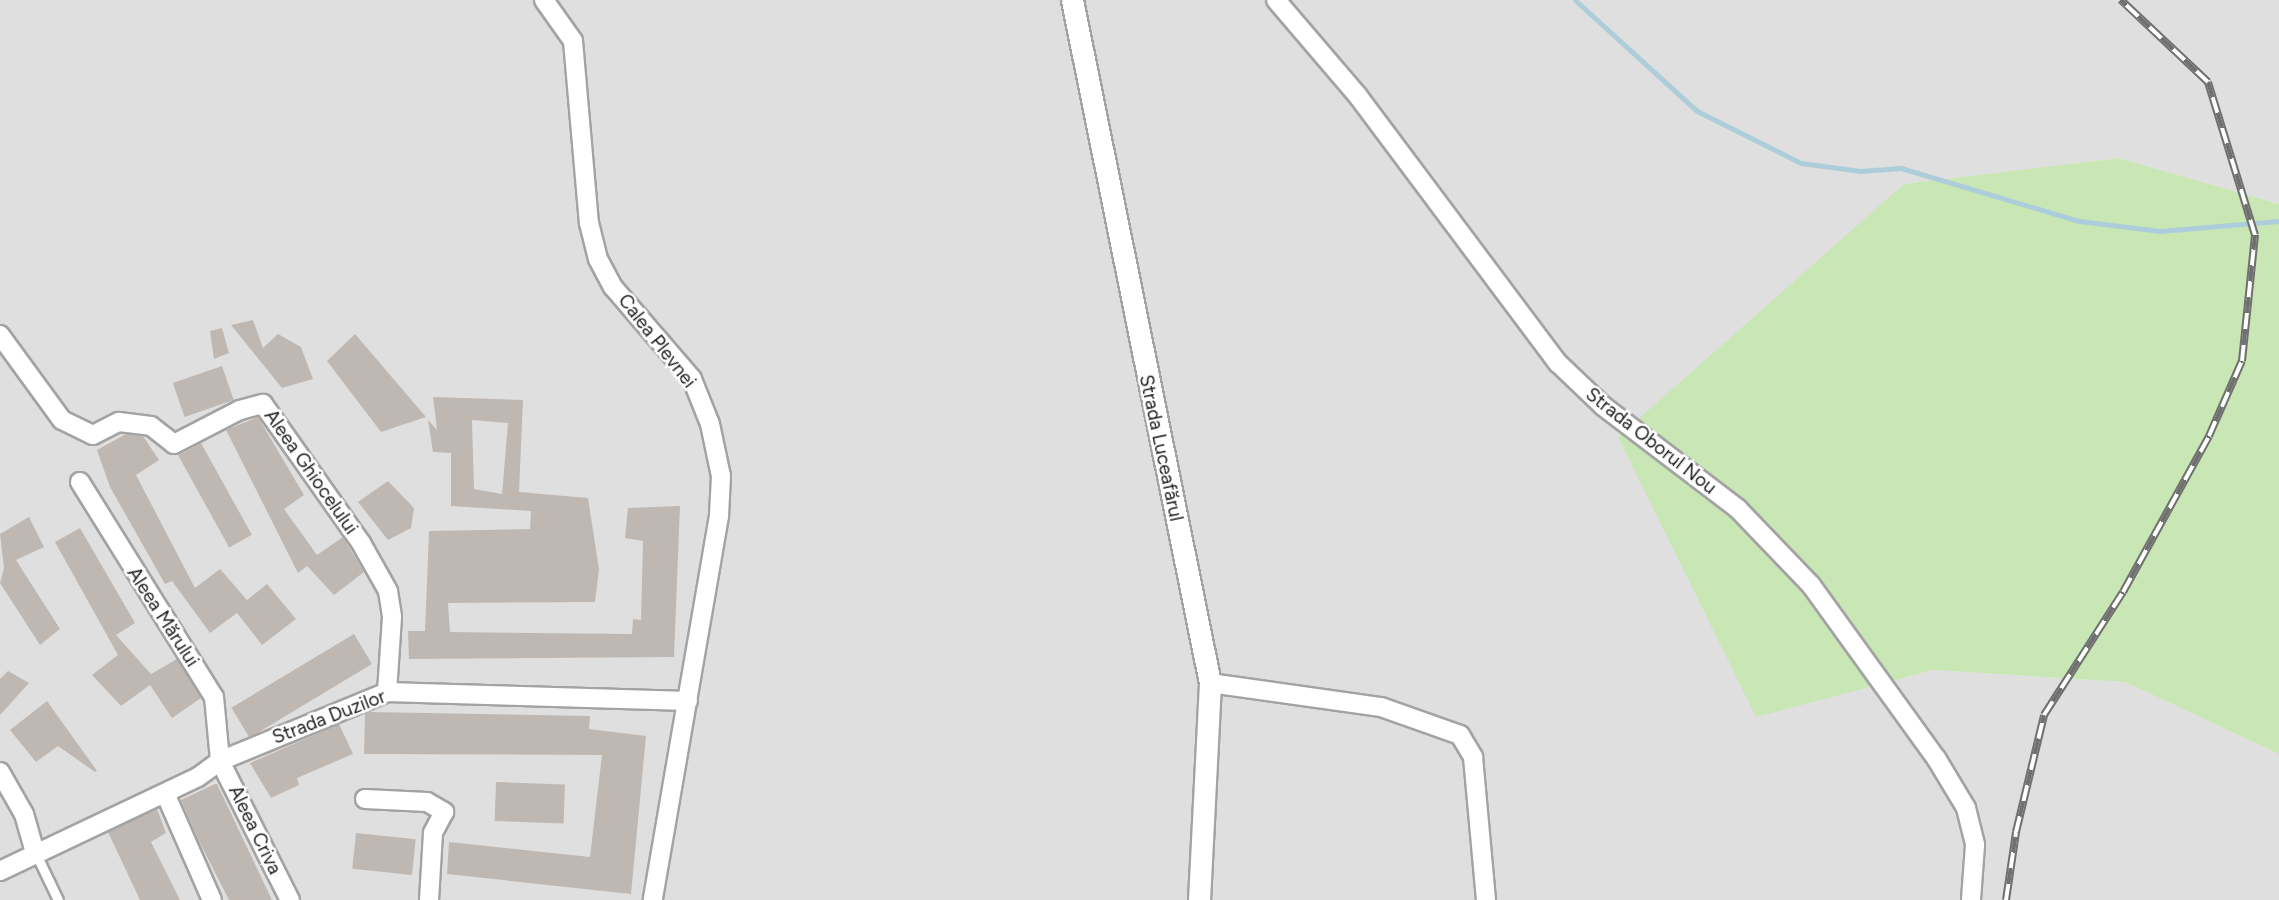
<!DOCTYPE html>
<meta charset="utf-8">
<style>
body{margin:0}
#map{position:relative;width:2279px;height:900px;overflow:hidden;background:#f1efea;font-family:Figtree,sans-serif}
div>[style]{position:absolute}
[style*='--x']{left:calc(var(--x)*1px);top:calc(var(--y)*1px);width:calc(var(--w)*1px);rotate:calc(var(--a)*1deg)}
.residential>*{inset:0;background:#e0dfdf}
.grass>*{inset:0;background:#c9e6b5}
.stream>*{height:5px;margin:-2.5px;padding:0 2.5px;transform-origin:2.5px;border-radius:2.5px;background:#aecddb}
.building>*{inset:0;background:#bfb8b2;transform-origin:0 0}
.roads{filter:drop-shadow(2px 0 #a3a3a3) drop-shadow(-2px 0 #a3a3a3) drop-shadow(0 2px #a3a3a3) drop-shadow(0 -2px #a3a3a3)}
.service>*{height:9px;margin:-4.5px;padding:0 4.5px;transform-origin:4.5px;border-radius:4.5px;background:#fff}
.minor>*{height:18px;margin:-9px;padding:0 9px;transform-origin:9px;border-radius:9px;background:#fff}
.tertiary>*{height:21px;margin:-10.5px;padding:0 10.5px;transform-origin:10.5px;border-radius:10.5px;background:#fff}
.rail>*{height:8px;margin-top:-4px;transform-origin:0;background:repeating-linear-gradient(90deg,#fff 0 16px,#707070 0 32px);box-sizing:border-box;border-block:2px solid #707070}
span{translate:-50% -50%;white-space:nowrap;text-align:center;line-height:1.15;-webkit-text-stroke:5px #fff;paint-order:stroke}
.street-label{font-size:19px;color:#222}
</style>
<div id="map">
<div class="residential">
<i style="clip-path:polygon(0 0,2279px 0,2279px 204px,2119px 158px,1905px 184px,1756px 716px,1933px 670px,2125px 682px,2279px 754px,2279px 900px,0 900px)"></i>
</div>
<div class="grass">
<i style="clip-path:polygon(2119px 158px,2279px 204px,2279px 754px,2125px 682px,1933px 670px,1756px 717px,1618px 437px,1904px 184px)"></i>
</div>
<div class="stream">
<i style="--x:1575;--y:0;--w:165;--a:42.3"></i>
<i style="--x:1697;--y:111;--w:116;--a:26.6"></i>
<i style="--x:1801;--y:163;--w:60;--a:7.7"></i>
<i style="--x:1860;--y:171;--w:41;--a:-4.2"></i>
<i style="--x:1901;--y:168;--w:186;--a:16.6"></i>
<i style="--x:2079;--y:221;--w:82;--a:7"></i>
<i style="--x:2160;--y:231;--w:119;--a:-4.8"></i>
</div>
<div class="building">
<i style="clip-path:polygon(253px 320px,263px 348px,278px 334px,301px 347px,313px 379px,282px 388px,231px 325px)"></i>
<i style="clip-path:polygon(222px 328px,229px 353px,214px 359px,210px 331px)"></i>
<i style="clip-path:polygon(355px 334px,385px 369px,426px 417px,381px 432px,327px 361px)"></i>
<i style="left:222px;top:366px;width:36px;height:52px;rotate:71deg"></i>
<i style="clip-path:polygon(evenodd,433px 397px,523px 400px,519px 492px,588px 498px,599px 569px,595px 602px,448px 603px,450px 632px,632px 634px,633px 619px,641px 620px,643px 541px,625px 538px,628px 508px,680px 506px,674px 657px,409px 659px,408px 631px,425px 631px,429px 531px,530px 529px,531px 511px,451px 506px,451px 453px,433px 452px,428px 420px,437px 430px,433px 397px,472px 420px,508px 423px,502px 494px,474px 489px,472px 420px)"></i>
<i style="clip-path:polygon(258px 417px,304px 495px,284px 509px,317px 555px,343px 537px,364px 572px,334px 595px,307px 566px,298px 573px,226px 430px)"></i>
<i style="clip-path:polygon(126px 434px,143px 436px,159px 460px,136px 475px,195px 588px,220px 569px,247px 600px,267px 584px,296px 619px,262px 645px,237px 613px,210px 633px,172px 581px,165px 584px,110px 487px,97px 450px)"></i>
<i style="left:201px;top:443px;width:105px;height:26px;rotate:61deg"></i>
<i style="clip-path:polygon(388px 481px,414px 508px,411px 528px,388px 540px,358px 502px)"></i>
<i style="clip-path:polygon(29px 517px,44px 547px,16px 560px,60px 629px,40px 645px,0 583px,4px 568px,0 534px)"></i>
<i style="clip-path:polygon(80px 528px,135px 623px,116px 635px,151px 674px,177px 659px,201px 698px,172px 718px,150px 685px,121px 706px,92px 675px,118px 655px,55px 542px)"></i>
<i style="left:354px;top:634px;width:35px;height:143px;rotate:59deg"></i>
<i style="clip-path:polygon(8px 671px,29px 683px,0 715px,0 679px)"></i>
<i style="clip-path:polygon(47px 701px,97px 771px,95px 772px,58px 746px,36px 762px,10px 730px)"></i>
<i style="clip-path:polygon(369px 712px,590px 716px,589px 729px,646px 736px,631px 894px,447px 874px,449px 842px,590px 857px,602px 755px,364px 754px,365px 714px)"></i>
<i style="clip-path:polygon(339px 724px,353px 754px,297px 778px,299px 785px,271px 798px,250px 763px)"></i>
<i style="left:496px;top:782px;width:69px;height:39px;rotate:2deg"></i>
<i style="clip-path:polygon(215px 784px,217px 784px,272px 900px,229px 900px,198px 839px,181px 800px)"></i>
<i style="clip-path:polygon(157px 809px,166px 833px,151px 842px,180px 900px,140px 900px,108px 832px)"></i>
<i style="left:356px;top:833px;width:60px;height:36px;rotate:6deg"></i>
</div>
<div class="roads">
<div class="service">
<i style="--x:36;--y:854;--w:51;--a:64.4"></i>
</div>
<div class="minor">
<i style="--x:544;--y:0;--w:50;--a:54.7"></i>
<i style="--x:573;--y:41;--w:183;--a:85"></i>
<i style="--x:589;--y:223;--w:37;--a:76"></i>
<i style="--x:598;--y:259;--w:32;--a:62"></i>
<i style="--x:613;--y:287;--w:121;--a:49.3"></i>
<i style="--x:692;--y:379;--w:48;--a:68.2"></i>
<i style="--x:710;--y:424;--w:53;--a:78.1"></i>
<i style="--x:721;--y:476;--w:40;--a:92.9"></i>
<i style="--x:719;--y:516;--w:390;--a:99.8"></i>
<i style="--x:1276;--y:0;--w:126;--a:49.5"></i>
<i style="--x:1358;--y:96;--w:334;--a:53.2"></i>
<i style="--x:1558;--y:363;--w:62;--a:43.7"></i>
<i style="--x:1603;--y:406;--w:170;--a:37.3"></i>
<i style="--x:1738;--y:509;--w:105;--a:46.2"></i>
<i style="--x:1811;--y:585;--w:213;--a:54.2"></i>
<i style="--x:1936;--y:758;--w:58;--a:59"></i>
<i style="--x:1966;--y:808;--w:38;--a:76"></i>
<i style="--x:1975;--y:845;--w:55;--a:94.2"></i>
<i style="--x:0;--y:335;--w:105;--a:53.9"></i>
<i style="--x:62;--y:420;--w:34;--a:26"></i>
<i style="--x:93;--y:435;--w:29;--a:-27"></i>
<i style="--x:119;--y:422;--w:32;--a:7"></i>
<i style="--x:151;--y:426;--w:29;--a:38"></i>
<i style="--x:174;--y:444;--w:74;--a:-27.3"></i>
<i style="--x:240;--y:410;--w:24;--a:-15"></i>
<i style="--x:263;--y:404;--w:170;--a:54.8"></i>
<i style="--x:361;--y:543;--w:55;--a:60.6"></i>
<i style="--x:388;--y:591;--w:26;--a:81"></i>
<i style="--x:392;--y:617;--w:75;--a:93.8"></i>
<i style="--x:80;--y:482;--w:253;--a:58.1"></i>
<i style="--x:214;--y:697;--w:64;--a:84.6"></i>
<i style="--x:220;--y:761;--w:156;--a:63.3"></i>
<i style="--x:1210;--y:683;--w:173;--a:8"></i>
<i style="--x:1381;--y:707;--w:84;--a:19.5"></i>
<i style="--x:1460;--y:735;--w:26;--a:59"></i>
<i style="--x:1473;--y:757;--w:144;--a:84.8"></i>
<i style="--x:0;--y:772;--w:48;--a:60.3"></i>
<i style="--x:24;--y:814;--w:40;--a:74"></i>
<i style="--x:165;--y:793;--w:117;--a:66.3"></i>
<i style="--x:365;--y:799;--w:62;--a:2.8"></i>
<i style="--x:427;--y:802;--w:20;--a:30"></i>
<i style="--x:444;--y:812;--w:24;--a:118"></i>
<i style="--x:433;--y:833;--w:67;--a:93.4"></i>
<i style="--x:0;--y:871;--w:219;--a:-25.4"></i>
<i style="--x:198;--y:777;--w:27;--a:-36"></i>
<i style="--x:220;--y:761;--w:181;--a:-22.4"></i>
<i style="--x:387;--y:692;--w:301;--a:1.7"></i>
</div>
<div class="tertiary">
<i style="--x:1072;--y:0;--w:697;--a:78.58"></i>
<i style="--x:1210;--y:683;--w:217;--a:92.9"></i>
</div>
</div>
<div class="rail">
<i style="--x:2006;--y:900;--w:69;--a:-81.6"></i>
<i style="--x:2016;--y:832;--w:120;--a:-76.5"></i>
<i style="--x:2044;--y:715;--w:146;--a:-57.3"></i>
<i style="--x:2123;--y:592;--w:178;--a:-61.1"></i>
<i style="--x:2209;--y:436;--w:82;--a:-66.3"></i>
<i style="--x:2242;--y:361;--w:127;--a:-84.1"></i>
<i style="--x:2255;--y:235;--w:160;--a:-107.1"></i>
<i style="--x:2208;--y:82;--w:120;--a:-136.7"></i>
</div>
<div class="street-label">
<span style="left:657px;top:341px;rotate:52deg">Calea Plevnei</span>
<span style="left:1651px;top:441px;rotate:38deg">Strada Oborul Nou</span>
<span style="left:1161px;top:448px;rotate:78deg">Strada Luceafărul</span>
<span style="left:311px;top:472px;rotate:55deg">Aleea Ghiocelului</span>
<span style="left:163px;top:617px;rotate:57deg">Aleea Mărului</span>
<span style="left:329px;top:717px;rotate:-21deg">Strada Duzilor</span>
<span style="left:255px;top:830px;rotate:64deg">Aleea Criva</span>
</div>
</div>
